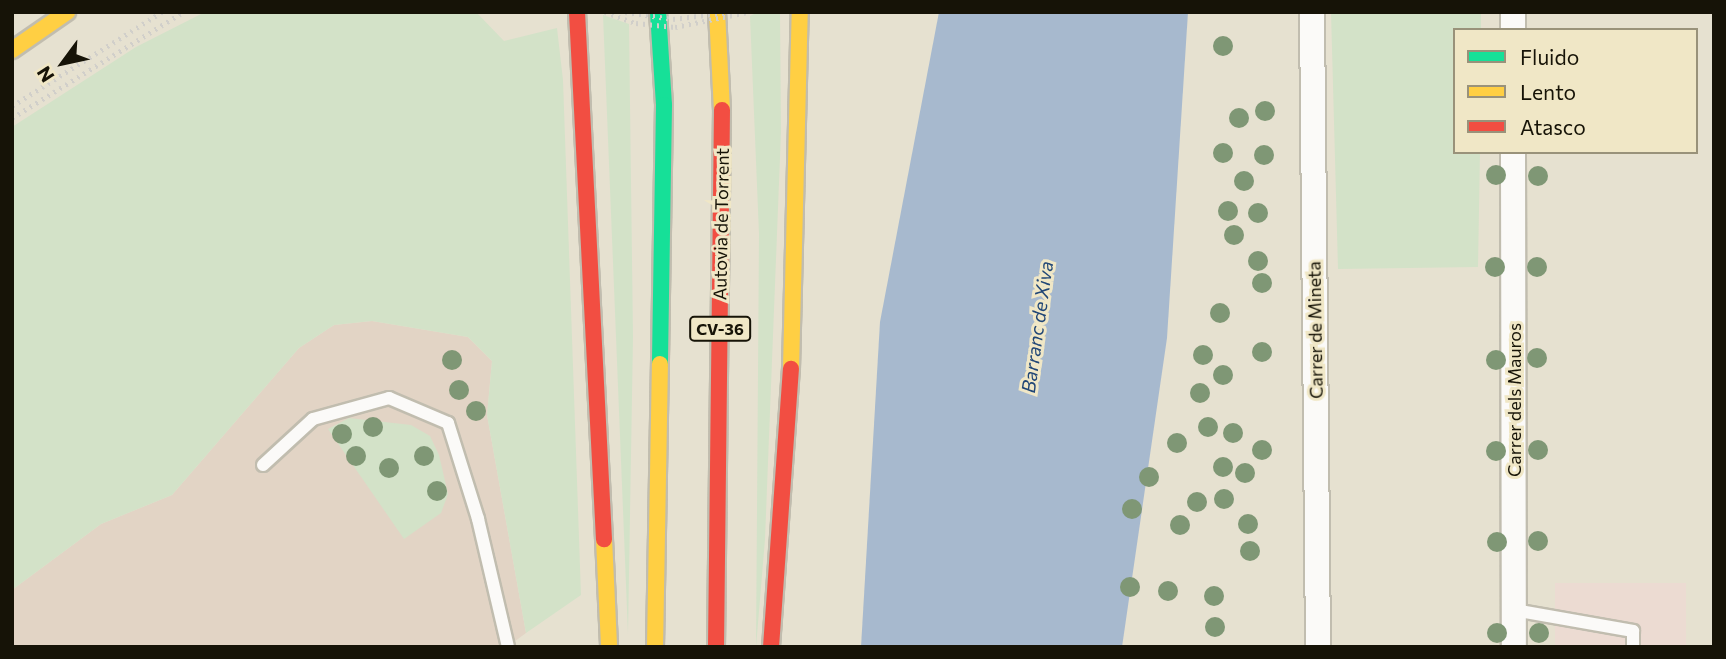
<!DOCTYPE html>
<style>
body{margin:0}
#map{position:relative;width:1726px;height:659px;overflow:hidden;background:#e6e1d0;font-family:Commissioner,sans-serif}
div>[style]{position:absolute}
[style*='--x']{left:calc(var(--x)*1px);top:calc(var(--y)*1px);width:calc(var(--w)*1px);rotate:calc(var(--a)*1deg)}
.commercial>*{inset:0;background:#ecdbd2;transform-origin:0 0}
.industrial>*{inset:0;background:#e2d4c5}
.green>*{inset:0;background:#d3e2c8}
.water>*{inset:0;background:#a7b9ce}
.path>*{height:4.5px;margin-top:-2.25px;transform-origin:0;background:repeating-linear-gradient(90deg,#d1cfca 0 2px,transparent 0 7px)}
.roads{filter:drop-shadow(2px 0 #c1bdaf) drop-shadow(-2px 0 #c1bdaf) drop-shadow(0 2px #c1bdaf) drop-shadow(0 -2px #c1bdaf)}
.lane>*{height:12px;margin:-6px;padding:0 6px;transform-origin:6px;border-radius:6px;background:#fbfaf8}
.street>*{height:24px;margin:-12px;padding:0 12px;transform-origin:12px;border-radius:12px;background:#fbfaf8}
.fast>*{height:16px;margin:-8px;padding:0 8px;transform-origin:8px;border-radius:8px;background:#16e098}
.slow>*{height:16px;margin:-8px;padding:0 8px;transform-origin:8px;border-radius:8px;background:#ffcf43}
.jam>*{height:16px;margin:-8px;padding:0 8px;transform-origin:8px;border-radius:8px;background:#f24e42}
.path-bridge>*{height:4.5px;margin-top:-2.25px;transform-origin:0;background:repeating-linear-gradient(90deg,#d1cfca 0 2px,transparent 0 7px)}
.trees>*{width:20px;height:20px;margin:-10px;border-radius:50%;background:#7f9775}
span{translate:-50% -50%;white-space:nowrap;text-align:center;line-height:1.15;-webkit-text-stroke:6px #f0e7c6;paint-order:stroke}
.shield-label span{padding:2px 5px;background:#f0e7c6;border:2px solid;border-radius:5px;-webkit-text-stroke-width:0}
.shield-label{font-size:16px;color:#161307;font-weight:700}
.street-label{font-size:18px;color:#161307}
.water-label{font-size:19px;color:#204676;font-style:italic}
.frame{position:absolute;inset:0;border:14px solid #161307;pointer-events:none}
.legend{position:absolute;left:1453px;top:28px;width:245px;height:126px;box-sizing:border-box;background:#f0e7c6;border:2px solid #99927a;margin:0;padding:9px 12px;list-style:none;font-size:21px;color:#161307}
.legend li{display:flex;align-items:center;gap:14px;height:35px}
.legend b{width:35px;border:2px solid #99927a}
.north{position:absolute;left:28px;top:28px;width:70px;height:70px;-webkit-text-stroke:5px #f0e7c6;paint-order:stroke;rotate:237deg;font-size:19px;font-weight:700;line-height:28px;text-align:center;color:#161307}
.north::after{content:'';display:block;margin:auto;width:24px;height:32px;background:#161307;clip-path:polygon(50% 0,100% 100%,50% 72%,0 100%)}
</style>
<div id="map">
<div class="commercial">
<i style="left:1686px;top:583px;width:64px;height:131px;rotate:90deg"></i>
</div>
<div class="industrial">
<i style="clip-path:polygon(372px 321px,468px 337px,492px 361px,487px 415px,526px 633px,507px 647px,12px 647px,12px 590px,101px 524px,172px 495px,299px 348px,334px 325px)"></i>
</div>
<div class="green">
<i style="clip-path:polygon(205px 12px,476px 12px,504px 41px,557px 28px,563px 80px,581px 595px,526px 633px,487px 415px,492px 361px,468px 337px,372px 321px,334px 325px,299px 348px,172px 495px,101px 524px,12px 590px,12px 127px,136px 47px)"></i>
<i style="clip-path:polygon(758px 12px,780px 12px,781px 132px,765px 539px,756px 647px,759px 234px,750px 16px)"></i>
<i style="clip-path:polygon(1331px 12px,1481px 12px,1481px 30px,1455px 30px,1455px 152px,1480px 152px,1478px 267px,1338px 269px)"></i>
<i style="clip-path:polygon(603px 15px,629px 24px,633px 337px,628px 634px)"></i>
<i style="clip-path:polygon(349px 418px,411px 425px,430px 436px,439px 455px,448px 494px,441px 513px,404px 539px,328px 429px)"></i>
</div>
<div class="water">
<i style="clip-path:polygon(939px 12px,1188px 12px,1167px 338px,1122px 647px,861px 647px,880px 322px)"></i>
</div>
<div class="path">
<i style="--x:12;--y:106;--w:177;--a:-32.1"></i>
<i style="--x:12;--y:118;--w:201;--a:-31.8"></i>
</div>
<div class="roads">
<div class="lane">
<i style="--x:263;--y:465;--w:68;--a:-42.6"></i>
<i style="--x:313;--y:419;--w:79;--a:-15.4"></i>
<i style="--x:389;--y:398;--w:64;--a:23"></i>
<i style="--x:448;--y:423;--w:101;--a:72.6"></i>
<i style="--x:478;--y:519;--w:131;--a:76.8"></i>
<i style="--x:1514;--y:610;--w:121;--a:10"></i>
<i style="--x:1633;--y:631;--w:16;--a:90"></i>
</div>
<div class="street">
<i style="--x:1312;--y:12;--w:635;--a:89.46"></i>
<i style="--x:1513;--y:12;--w:18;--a:90"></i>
<i style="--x:1513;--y:152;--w:495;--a:89.9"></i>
</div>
<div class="fast">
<i style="--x:658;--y:12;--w:93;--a:86.3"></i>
<i style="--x:664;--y:105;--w:259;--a:90.9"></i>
</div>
<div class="slow">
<i style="--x:717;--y:12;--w:98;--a:87.1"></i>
<i style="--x:12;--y:50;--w:67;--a:-34.6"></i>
<i style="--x:791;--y:369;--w:357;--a:-88.6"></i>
<i style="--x:604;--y:539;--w:108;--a:87.3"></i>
<i style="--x:655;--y:647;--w:283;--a:-89"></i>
</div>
<div class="jam">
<i style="--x:577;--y:12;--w:528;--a:87.07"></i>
<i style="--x:716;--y:647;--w:537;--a:-89.36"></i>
<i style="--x:771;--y:647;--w:279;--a:-85.9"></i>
</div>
</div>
<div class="path-bridge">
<i style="--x:605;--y:12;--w:33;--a:20"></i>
<i style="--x:636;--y:23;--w:39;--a:6"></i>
<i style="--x:675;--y:27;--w:75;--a:-11.6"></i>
<i style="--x:625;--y:12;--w:49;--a:8.3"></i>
<i style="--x:673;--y:19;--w:56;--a:-7.1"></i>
</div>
<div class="trees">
<i style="left:1223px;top:46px"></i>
<i style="left:1265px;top:111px"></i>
<i style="left:1239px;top:118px"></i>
<i style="left:1223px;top:153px"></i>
<i style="left:1264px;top:155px"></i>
<i style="left:1496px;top:175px"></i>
<i style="left:1538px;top:176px"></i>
<i style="left:1244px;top:181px"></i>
<i style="left:1228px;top:211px"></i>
<i style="left:1258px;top:213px"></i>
<i style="left:1234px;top:235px"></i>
<i style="left:1258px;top:261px"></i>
<i style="left:1495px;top:267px"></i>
<i style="left:1537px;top:267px"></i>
<i style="left:1262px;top:283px"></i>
<i style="left:1220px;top:313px"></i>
<i style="left:1262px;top:352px"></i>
<i style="left:1203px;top:355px"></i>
<i style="left:1537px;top:358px"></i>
<i style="left:452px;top:360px"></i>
<i style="left:1496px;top:360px"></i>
<i style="left:1223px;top:375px"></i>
<i style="left:459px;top:390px"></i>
<i style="left:1200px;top:393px"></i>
<i style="left:476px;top:411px"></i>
<i style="left:373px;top:427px"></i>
<i style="left:1208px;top:427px"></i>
<i style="left:1233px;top:433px"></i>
<i style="left:342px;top:434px"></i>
<i style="left:1177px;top:443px"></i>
<i style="left:1262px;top:450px"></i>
<i style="left:1538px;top:450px"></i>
<i style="left:1496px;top:451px"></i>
<i style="left:356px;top:456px"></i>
<i style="left:424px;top:456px"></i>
<i style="left:1223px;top:467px"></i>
<i style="left:389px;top:468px"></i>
<i style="left:1245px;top:473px"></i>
<i style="left:1149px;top:477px"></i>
<i style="left:437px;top:491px"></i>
<i style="left:1224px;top:499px"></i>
<i style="left:1197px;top:502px"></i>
<i style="left:1132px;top:509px"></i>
<i style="left:1248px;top:524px"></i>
<i style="left:1180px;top:525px"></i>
<i style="left:1538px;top:541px"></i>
<i style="left:1497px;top:542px"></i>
<i style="left:1250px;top:551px"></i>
<i style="left:1130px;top:587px"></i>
<i style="left:1168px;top:591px"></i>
<i style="left:1214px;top:596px"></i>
<i style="left:1215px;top:627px"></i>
<i style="left:1497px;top:633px"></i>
<i style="left:1539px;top:633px"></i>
</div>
<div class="shield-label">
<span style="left:720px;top:329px">CV-36</span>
</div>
<div class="street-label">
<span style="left:721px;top:224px;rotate:-89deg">Autovia de Torrent</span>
<span style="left:1315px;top:330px;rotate:-91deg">Carrer de Mineta</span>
<span style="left:1514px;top:400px;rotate:-90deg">Carrer dels Mauros</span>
</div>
<div class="water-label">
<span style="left:1037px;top:327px;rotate:-82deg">Barranc de Xiva</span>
</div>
<div class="frame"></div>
<ul class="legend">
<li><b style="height:9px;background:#16e098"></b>Fluido</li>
<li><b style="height:9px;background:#ffcf43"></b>Lento</li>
<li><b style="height:9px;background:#f24e42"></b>Atasco</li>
</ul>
<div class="north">N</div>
</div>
